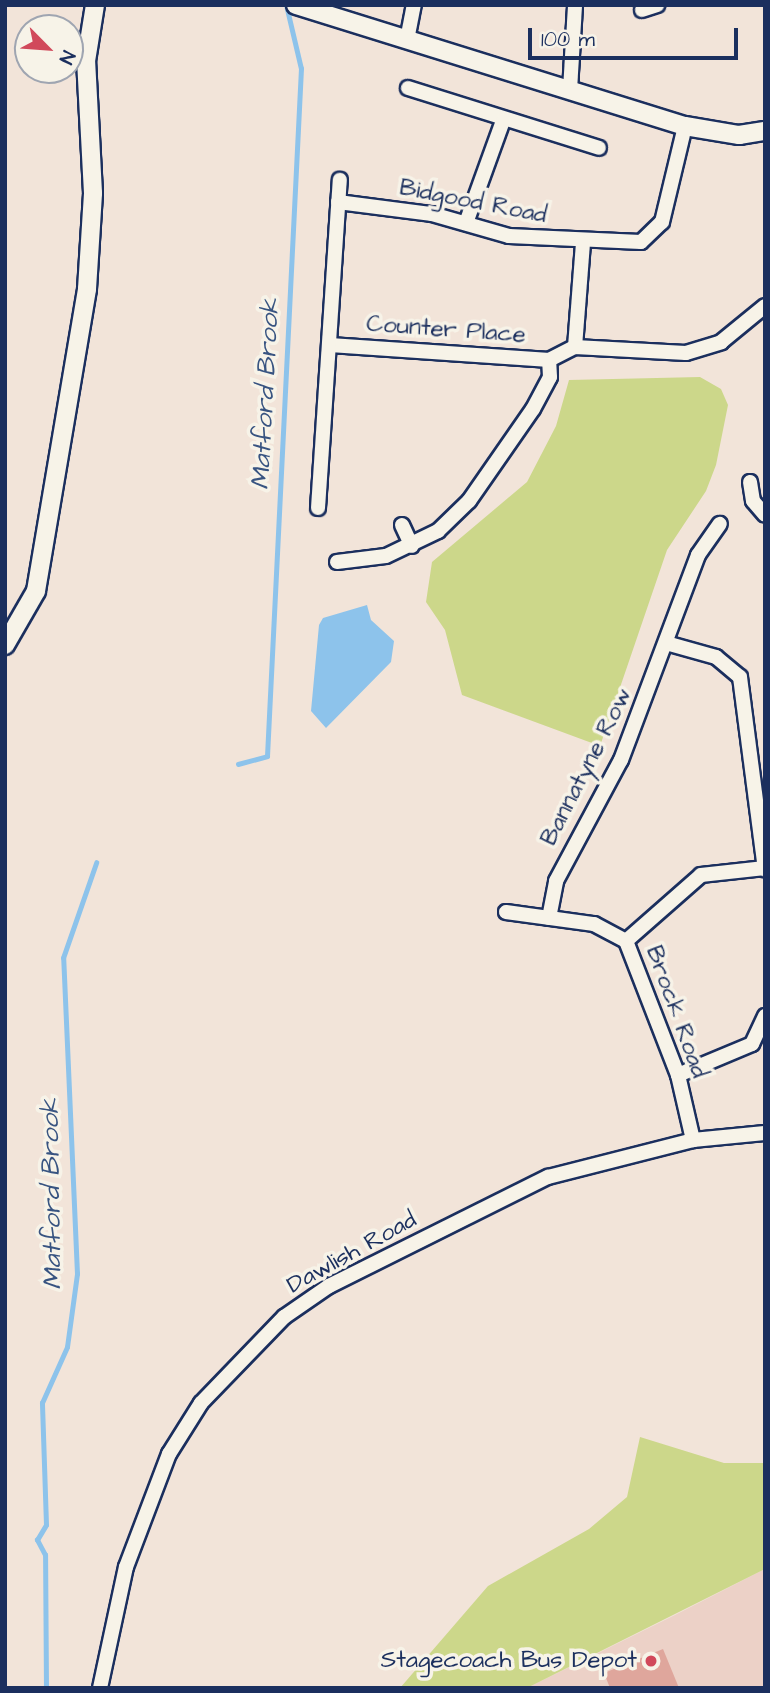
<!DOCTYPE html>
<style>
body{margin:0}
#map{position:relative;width:770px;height:1693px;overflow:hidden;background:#f2e4d9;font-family:"Architects Daughter",sans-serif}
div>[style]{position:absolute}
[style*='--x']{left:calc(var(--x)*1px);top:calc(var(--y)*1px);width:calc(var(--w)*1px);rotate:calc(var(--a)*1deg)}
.built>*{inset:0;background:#ecd1c7}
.green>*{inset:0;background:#ccd78a}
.water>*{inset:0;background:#8dc3eb}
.stream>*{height:4.5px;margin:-2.25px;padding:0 2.25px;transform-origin:2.25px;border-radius:2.25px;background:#8dc3eb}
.building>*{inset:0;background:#dfa69c}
.roads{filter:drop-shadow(2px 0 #1b2f5e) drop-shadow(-2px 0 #1b2f5e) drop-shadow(0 2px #1b2f5e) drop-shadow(0 -2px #1b2f5e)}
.minor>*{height:14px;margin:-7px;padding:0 7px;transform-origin:7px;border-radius:7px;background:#f7f3e8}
.tertiary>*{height:18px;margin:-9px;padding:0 9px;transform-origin:9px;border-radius:9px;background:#f7f3e8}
.dots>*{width:19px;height:19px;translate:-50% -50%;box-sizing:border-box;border:4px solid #f7f3e8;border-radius:50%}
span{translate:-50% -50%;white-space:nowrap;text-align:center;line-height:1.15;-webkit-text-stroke:7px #f7f3e8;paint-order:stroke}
.street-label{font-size:24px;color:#1b2f5e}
.poi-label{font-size:24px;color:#1b2f5e}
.right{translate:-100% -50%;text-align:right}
.water-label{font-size:26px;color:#385481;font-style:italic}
.frame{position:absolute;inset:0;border:7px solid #1b2f5e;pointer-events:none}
.north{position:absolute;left:14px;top:14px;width:70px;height:70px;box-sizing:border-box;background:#f7f3e8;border:2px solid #9fa5b1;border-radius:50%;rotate:115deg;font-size:19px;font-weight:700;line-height:28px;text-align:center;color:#1b2f5e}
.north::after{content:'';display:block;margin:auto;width:24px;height:32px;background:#d1495b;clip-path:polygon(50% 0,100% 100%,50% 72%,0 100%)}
.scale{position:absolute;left:528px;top:28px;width:210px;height:32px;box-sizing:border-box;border:4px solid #1b2f5e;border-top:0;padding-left:9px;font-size:21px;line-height:24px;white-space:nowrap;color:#1b2f5e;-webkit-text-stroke:5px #f7f3e8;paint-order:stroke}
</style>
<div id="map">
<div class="built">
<i style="clip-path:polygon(765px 1569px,765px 1688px,527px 1688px,675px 1615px)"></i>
</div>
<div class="green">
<i style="clip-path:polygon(700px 377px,721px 389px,728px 405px,716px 465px,706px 491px,667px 550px,600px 746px,462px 695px,445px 630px,426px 602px,432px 562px,527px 482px,556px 426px,569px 380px)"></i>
<i style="clip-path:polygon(640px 1437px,724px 1463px,765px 1463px,765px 1569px,527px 1688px,400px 1688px,488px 1586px,589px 1529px,627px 1497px)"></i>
</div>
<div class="water">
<i style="clip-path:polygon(367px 605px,371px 620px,394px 641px,391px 662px,326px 728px,311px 711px,319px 625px,323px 618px)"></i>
</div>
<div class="stream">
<i style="--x:238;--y:764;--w:30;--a:-15"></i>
<i style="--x:267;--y:756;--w:688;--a:-87.17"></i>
<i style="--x:301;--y:69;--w:66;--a:-103.2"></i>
<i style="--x:46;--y:1688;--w:133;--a:-90.4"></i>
<i style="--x:45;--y:1555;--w:17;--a:-118"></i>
<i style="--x:37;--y:1540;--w:17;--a:-59"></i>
<i style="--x:46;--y:1525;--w:122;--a:-91.9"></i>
<i style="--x:42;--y:1403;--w:61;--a:-65.9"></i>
<i style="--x:67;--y:1347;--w:74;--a:-82.2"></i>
<i style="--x:77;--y:1274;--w:316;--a:-92.5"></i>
<i style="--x:63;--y:958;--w:101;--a:-70.8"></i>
</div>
<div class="building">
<i style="clip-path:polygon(663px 1649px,679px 1688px,610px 1688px,604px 1673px)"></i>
</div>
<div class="roads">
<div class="minor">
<i style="--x:642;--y:10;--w:16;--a:-18"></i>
<i style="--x:407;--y:40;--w:36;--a:-79"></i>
<i style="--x:408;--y:88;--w:200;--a:17.4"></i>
<i style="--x:570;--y:90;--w:85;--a:-86.6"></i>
<i style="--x:338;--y:202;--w:95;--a:7.3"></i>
<i style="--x:432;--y:214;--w:80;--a:15.9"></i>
<i style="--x:509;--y:236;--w:132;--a:2.6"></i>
<i style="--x:641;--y:242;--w:29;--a:-44"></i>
<i style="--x:662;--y:222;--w:99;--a:-76.5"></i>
<i style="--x:466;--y:223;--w:109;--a:-70.1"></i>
<i style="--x:330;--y:345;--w:220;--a:3.9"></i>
<i style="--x:549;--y:360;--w:29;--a:-27"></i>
<i style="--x:575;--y:347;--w:104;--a:-85.6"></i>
<i style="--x:575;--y:347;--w:111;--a:3.1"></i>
<i style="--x:686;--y:353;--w:37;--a:-17"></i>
<i style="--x:721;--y:342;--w:57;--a:-39.3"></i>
<i style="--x:750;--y:482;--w:19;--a:81"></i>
<i style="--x:753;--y:501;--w:18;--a:49"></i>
<i style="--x:318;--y:508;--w:329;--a:-86.2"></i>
<i style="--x:402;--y:525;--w:23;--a:65"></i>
<i style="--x:337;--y:562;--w:49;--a:-7"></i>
<i style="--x:386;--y:556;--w:58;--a:-25.7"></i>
<i style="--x:438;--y:531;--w:43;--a:-44.1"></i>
<i style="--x:469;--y:501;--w:112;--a:-55.2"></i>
<i style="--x:533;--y:409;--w:36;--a:-62"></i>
<i style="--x:550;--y:377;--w:17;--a:-93"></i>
<i style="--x:666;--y:643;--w:52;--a:15.6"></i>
<i style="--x:716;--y:657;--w:31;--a:40"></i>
<i style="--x:740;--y:677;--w:194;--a:82.6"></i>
<i style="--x:506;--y:912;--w:89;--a:7.8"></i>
<i style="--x:594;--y:924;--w:36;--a:28"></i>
<i style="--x:626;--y:941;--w:144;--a:68.8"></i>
<i style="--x:678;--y:1075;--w:67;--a:77"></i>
<i style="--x:549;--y:918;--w:38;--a:-79"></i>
<i style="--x:556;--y:881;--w:137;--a:-61.8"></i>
<i style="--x:621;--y:760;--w:219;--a:-69.4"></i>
<i style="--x:698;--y:555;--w:38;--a:-55"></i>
<i style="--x:626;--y:941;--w:100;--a:-41.3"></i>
<i style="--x:701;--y:875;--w:64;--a:-6.2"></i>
<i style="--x:678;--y:1075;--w:80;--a:-22.7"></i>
<i style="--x:752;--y:1044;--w:31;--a:-65"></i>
<i style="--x:100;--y:1688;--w:124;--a:-77.9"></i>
<i style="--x:126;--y:1567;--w:121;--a:-69.2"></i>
<i style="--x:169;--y:1454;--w:60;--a:-57.9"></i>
<i style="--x:201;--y:1403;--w:120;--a:-46"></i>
<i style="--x:284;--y:1317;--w:55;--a:-34.6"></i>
<i style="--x:329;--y:1286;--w:245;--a:-26.5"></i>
<i style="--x:548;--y:1177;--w:150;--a:-14.3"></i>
<i style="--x:693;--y:1140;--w:72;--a:-5.6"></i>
</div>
<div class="tertiary">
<i style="--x:296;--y:5;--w:407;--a:17.3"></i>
<i style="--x:685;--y:126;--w:55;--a:9.5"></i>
<i style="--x:739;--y:135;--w:26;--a:-9"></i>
<i style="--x:5;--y:645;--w:62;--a:-60.1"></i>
<i style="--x:36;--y:591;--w:306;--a:-80.4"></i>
<i style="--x:87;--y:289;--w:96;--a:-86.4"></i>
<i style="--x:93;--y:193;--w:132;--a:-93"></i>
<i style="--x:86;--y:61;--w:57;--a:-80.9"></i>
</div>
</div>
<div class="dots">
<i style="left:651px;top:1661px;background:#d1495b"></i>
</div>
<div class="street-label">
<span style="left:473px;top:202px;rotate:11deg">Bidgood Road</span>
<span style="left:446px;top:330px;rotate:4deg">Counter Place</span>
<span style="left:587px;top:767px;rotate:-63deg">Bannatyne Row</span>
<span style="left:676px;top:1012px;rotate:70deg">Brock Road</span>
<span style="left:352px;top:1253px;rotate:-29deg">Dawlish Road</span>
</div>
<div class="poi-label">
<span class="right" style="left:637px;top:1661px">Stagecoach Bus Depot</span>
</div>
<div class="water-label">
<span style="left:266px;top:394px;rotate:-87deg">Matford Brook</span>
<span style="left:52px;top:1194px;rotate:-91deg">Matford Brook</span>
</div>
<div class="frame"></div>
<div class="north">N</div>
<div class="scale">100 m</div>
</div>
